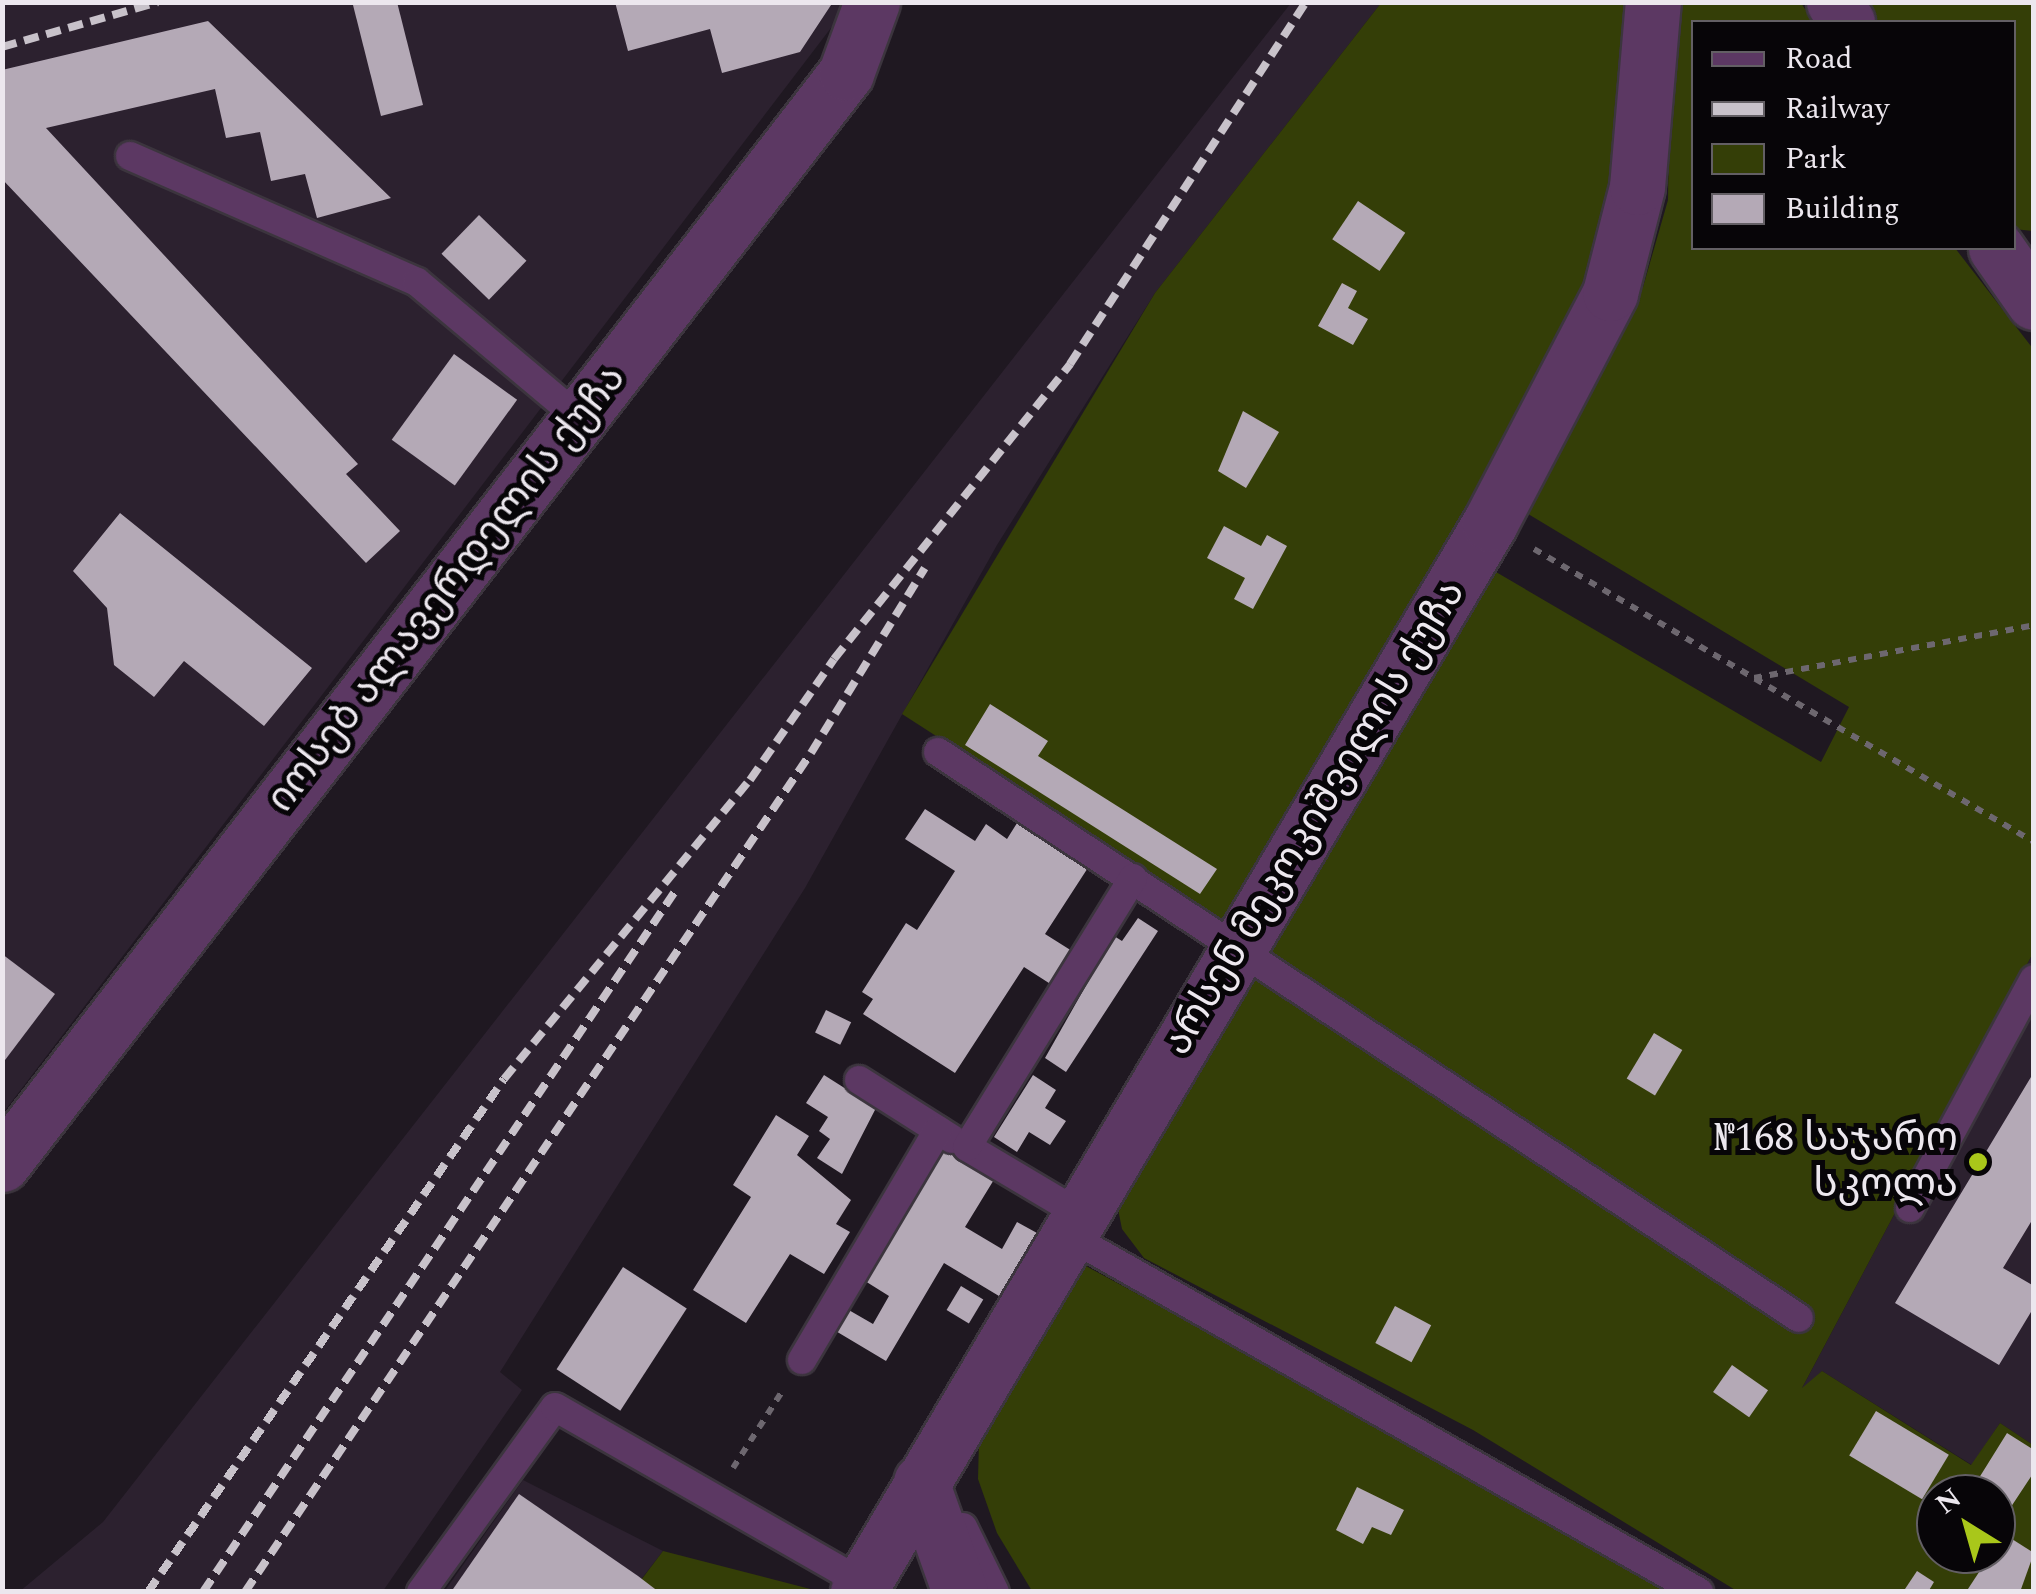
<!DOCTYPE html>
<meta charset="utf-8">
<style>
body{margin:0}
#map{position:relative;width:2036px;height:1594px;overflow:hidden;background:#1f1821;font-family:Spectral,"Noto Sans Georgian",serif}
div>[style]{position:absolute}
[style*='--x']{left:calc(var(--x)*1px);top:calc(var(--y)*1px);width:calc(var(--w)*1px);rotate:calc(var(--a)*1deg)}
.built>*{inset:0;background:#2c212f}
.green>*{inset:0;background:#343e07}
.building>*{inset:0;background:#b4a9b6;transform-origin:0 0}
.path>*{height:6px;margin-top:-3px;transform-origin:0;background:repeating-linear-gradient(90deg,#6d676f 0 8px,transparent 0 16px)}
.roads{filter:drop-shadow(2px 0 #3c353e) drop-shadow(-2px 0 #3c353e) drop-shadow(0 2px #3c353e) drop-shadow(0 -2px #3c353e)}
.lane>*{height:28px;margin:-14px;padding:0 14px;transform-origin:14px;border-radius:14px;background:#5c3863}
.street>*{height:55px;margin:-27.5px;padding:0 27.5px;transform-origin:27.5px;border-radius:27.5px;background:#5c3863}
.rail>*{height:8px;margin-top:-4px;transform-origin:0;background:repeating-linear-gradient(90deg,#c8c2ca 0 15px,transparent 0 23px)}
.dots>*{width:28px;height:28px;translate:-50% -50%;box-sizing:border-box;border:5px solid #070508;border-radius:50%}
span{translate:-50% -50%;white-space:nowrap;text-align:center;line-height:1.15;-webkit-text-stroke:10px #070508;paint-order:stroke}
.street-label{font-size:40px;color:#ece7ee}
.poi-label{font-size:40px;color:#ece7ee}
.right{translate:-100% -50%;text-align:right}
.frame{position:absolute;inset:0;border:5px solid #ece7ee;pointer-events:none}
.legend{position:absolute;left:1691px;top:20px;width:325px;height:230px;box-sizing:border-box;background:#070508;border:2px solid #635f64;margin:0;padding:12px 18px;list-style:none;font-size:30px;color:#ece7ee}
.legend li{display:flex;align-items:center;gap:20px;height:50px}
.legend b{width:50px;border:2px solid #635f64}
.north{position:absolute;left:1916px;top:1474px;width:100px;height:100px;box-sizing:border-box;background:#070508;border:2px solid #635f64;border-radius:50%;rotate:323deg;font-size:28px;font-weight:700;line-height:40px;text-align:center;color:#ece7ee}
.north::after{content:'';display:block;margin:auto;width:35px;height:45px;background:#a9c71a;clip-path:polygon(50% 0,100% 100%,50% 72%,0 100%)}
</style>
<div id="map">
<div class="built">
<i style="clip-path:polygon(3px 3px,850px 3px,3px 1113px)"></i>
<i style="clip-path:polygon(1291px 3px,1381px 3px,1155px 293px,997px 545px,805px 888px,500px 1372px,522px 1390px,383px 1591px,19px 1592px,103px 1522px)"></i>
<i style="clip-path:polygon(2033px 953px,2033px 1445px,2000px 1423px,1972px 1465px,1822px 1371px,1800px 1392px)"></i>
<i style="clip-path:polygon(523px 1480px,663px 1551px,632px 1591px,444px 1592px)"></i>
</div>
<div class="green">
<i style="clip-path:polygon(1381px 3px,1628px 3px,1615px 210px,1592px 280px,1237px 930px,902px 714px,1155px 293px)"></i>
<i style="clip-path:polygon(evenodd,1671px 3px,1801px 3px,1814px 22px,1694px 22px,1694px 248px,1955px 248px,2034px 350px,2033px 953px,1802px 1388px,1822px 1371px,1971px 1465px,2000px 1423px,2033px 1445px,2033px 1591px,1737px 1591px,1473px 1430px,1144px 1258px,1122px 1229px,1117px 1204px,1484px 565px,1821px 762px,1849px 707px,1518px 508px,1643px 287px,1668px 200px,1671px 3px,1936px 1494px,1996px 1494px,1996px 1554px,1936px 1554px,1936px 1494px)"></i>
<i style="clip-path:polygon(1856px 3px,2033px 3px,2033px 231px,2014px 229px,2014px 22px,1868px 22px)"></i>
<i style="clip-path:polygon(1084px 1265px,1501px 1490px,1678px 1591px,1032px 1591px,997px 1533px,978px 1479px,979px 1441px)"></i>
<i style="clip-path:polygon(663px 1551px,818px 1591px,632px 1592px)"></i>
</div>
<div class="building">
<i style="clip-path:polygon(362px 2px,397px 2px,423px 105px,381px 116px,353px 5px)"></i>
<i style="clip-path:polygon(615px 2px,833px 2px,800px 52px,722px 73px,710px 29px,628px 51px)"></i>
<i style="clip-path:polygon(208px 21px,391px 198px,317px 218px,305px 174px,271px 181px,260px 132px,226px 138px,215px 89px,46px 128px,358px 464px,346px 474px,400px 531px,366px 563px,2px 179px,2px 70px)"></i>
<i style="left:1358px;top:201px;width:57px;height:46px;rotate:34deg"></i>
<i style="left:479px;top:215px;width:66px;height:54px;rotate:44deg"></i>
<i style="clip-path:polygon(1342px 283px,1357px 291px,1348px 308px,1368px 319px,1353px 345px,1318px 326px)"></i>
<i style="left:454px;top:354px;width:78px;height:106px;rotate:36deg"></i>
<i style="clip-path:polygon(1243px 411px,1279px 432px,1246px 488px,1218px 471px)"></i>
<i style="clip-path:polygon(120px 513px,312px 668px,264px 726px,184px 661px,154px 697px,114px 665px,107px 608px,73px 571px)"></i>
<i style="clip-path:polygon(1224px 526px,1261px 546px,1267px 535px,1287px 546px,1253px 609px,1234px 599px,1245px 578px,1207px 558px)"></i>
<i style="clip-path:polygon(990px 704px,1048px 741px,1038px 756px,1217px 869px,1200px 894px,965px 745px)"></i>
<i style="clip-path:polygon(925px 809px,975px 841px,986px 824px,1007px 839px,1022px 815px,1093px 860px,1045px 934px,1072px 951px,1052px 985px,1024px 967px,955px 1073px,863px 1014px,873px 999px,862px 992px,906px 923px,917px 930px,955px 871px,905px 839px)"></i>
<i style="clip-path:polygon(1138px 918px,1158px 931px,1066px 1072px,1045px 1058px,1114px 936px,1122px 941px)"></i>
<i style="clip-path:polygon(2px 954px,55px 994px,2px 1064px)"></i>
<i style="left:826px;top:1010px;width:28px;height:25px;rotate:26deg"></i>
<i style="left:1654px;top:1033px;width:33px;height:53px;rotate:31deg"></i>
<i style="clip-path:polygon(2034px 1072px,2034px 1217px,2003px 1268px,2034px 1286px,2034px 1307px,1999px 1365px,1895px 1303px)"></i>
<i style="clip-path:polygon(824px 1075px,876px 1108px,842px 1174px,817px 1158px,830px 1139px,819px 1131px,828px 1117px,806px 1103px)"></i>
<i style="clip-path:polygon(1033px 1075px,1056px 1090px,1045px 1108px,1066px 1121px,1050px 1145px,1029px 1132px,1017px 1152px,994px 1137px)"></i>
<i style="clip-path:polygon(776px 1115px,809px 1136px,797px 1155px,851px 1200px,836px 1224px,850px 1232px,824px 1274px,790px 1254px,746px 1323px,693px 1290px,751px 1197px,733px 1185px)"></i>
<i style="clip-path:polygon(944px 1148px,995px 1178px,965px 1227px,1002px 1249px,1017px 1222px,1037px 1233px,999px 1296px,944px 1263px,886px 1361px,834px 1330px,847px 1309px,873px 1324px,889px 1296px,865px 1281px)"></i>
<i style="left:623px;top:1267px;width:76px;height:122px;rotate:33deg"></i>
<i style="left:961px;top:1286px;width:26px;height:28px;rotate:31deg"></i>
<i style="left:1395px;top:1306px;width:41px;height:42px;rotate:28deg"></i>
<i style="left:1732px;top:1365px;width:44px;height:33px;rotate:35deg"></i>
<i style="left:1876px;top:1411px;width:85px;height:52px;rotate:31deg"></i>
<i style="clip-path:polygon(2007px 1433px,2034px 1450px,2034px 1472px,2003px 1519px,1996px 1494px,1969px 1494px)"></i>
<i style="clip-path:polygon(1357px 1487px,1404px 1510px,1391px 1535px,1372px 1527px,1363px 1544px,1336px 1530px)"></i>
<i style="clip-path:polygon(519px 1494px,638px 1576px,659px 1592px,451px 1592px)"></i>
<i style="clip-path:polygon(2004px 1534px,2034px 1553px,2020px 1592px,1966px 1592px)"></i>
<i style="clip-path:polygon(1917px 1571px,1934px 1582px,1928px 1592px,1903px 1592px)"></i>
</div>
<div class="path">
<i style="--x:1534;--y:549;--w:580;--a:30.37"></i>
<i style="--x:1754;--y:678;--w:285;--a:-10.7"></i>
<i style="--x:733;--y:1468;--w:93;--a:-57.3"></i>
</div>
<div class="roads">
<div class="lane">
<i style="--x:130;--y:156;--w:313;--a:23.7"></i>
<i style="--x:417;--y:282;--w:212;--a:40"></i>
<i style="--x:938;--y:752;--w:1030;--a:33.32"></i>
<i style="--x:859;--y:1080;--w:110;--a:32.4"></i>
<i style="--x:1910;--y:1208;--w:260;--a:-61.6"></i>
<i style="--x:1080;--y:1214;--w:131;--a:-149.3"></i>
<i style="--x:967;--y:1147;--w:316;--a:-58.3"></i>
<i style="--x:1067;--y:1235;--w:726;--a:29.46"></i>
<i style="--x:802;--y:1360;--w:267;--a:-59.4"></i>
<i style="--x:963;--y:1527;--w:72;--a:63.8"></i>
<i style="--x:421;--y:1592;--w:228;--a:-54.1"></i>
<i style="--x:555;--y:1407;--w:354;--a:29.8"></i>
</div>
<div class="street">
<i style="--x:1834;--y:2;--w:24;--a:57"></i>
<i style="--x:1996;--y:248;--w:66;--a:54.9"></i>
<i style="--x:2;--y:1164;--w:1379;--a:-52.27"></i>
<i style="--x:846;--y:73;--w:76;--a:-69.9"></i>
<i style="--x:921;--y:1482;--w:117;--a:70.5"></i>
<i style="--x:858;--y:1592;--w:1242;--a:-59.41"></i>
<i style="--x:1490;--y:523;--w:259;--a:-62.4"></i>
<i style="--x:1610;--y:293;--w:109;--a:-75.7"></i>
<i style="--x:1637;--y:187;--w:186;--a:-85.1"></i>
</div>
</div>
<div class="rail">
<i style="--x:2;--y:47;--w:162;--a:-16.1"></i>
<i style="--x:148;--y:1592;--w:624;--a:-55.24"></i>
<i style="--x:504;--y:1079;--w:387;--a:-50.6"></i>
<i style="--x:750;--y:780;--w:147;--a:-55.2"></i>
<i style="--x:834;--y:659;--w:378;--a:-51.3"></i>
<i style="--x:1070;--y:364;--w:432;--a:-56.9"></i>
<i style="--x:203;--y:1592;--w:850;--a:-56.03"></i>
<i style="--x:245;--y:1592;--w:1012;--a:-56"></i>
<i style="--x:811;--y:753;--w:217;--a:-58.4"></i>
</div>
<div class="dots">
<i style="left:1978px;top:1162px;background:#a9c71a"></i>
</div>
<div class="street-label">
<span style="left:447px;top:589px;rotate:-52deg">იოსებ ალავერდელის ქუჩა</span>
<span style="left:1315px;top:818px;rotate:-59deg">არსენ მეკოკიშვილის ქუჩა</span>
</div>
<div class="poi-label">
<span class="right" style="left:1958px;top:1162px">№168 საჯარო<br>სკოლა</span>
</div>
<div class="frame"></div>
<ul class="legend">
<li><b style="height:12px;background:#5c3863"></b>Road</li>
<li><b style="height:12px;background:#c8c2ca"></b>Railway</li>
<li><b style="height:28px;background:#343e07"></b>Park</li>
<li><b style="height:28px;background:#b4a9b6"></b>Building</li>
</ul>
<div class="north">N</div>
</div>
